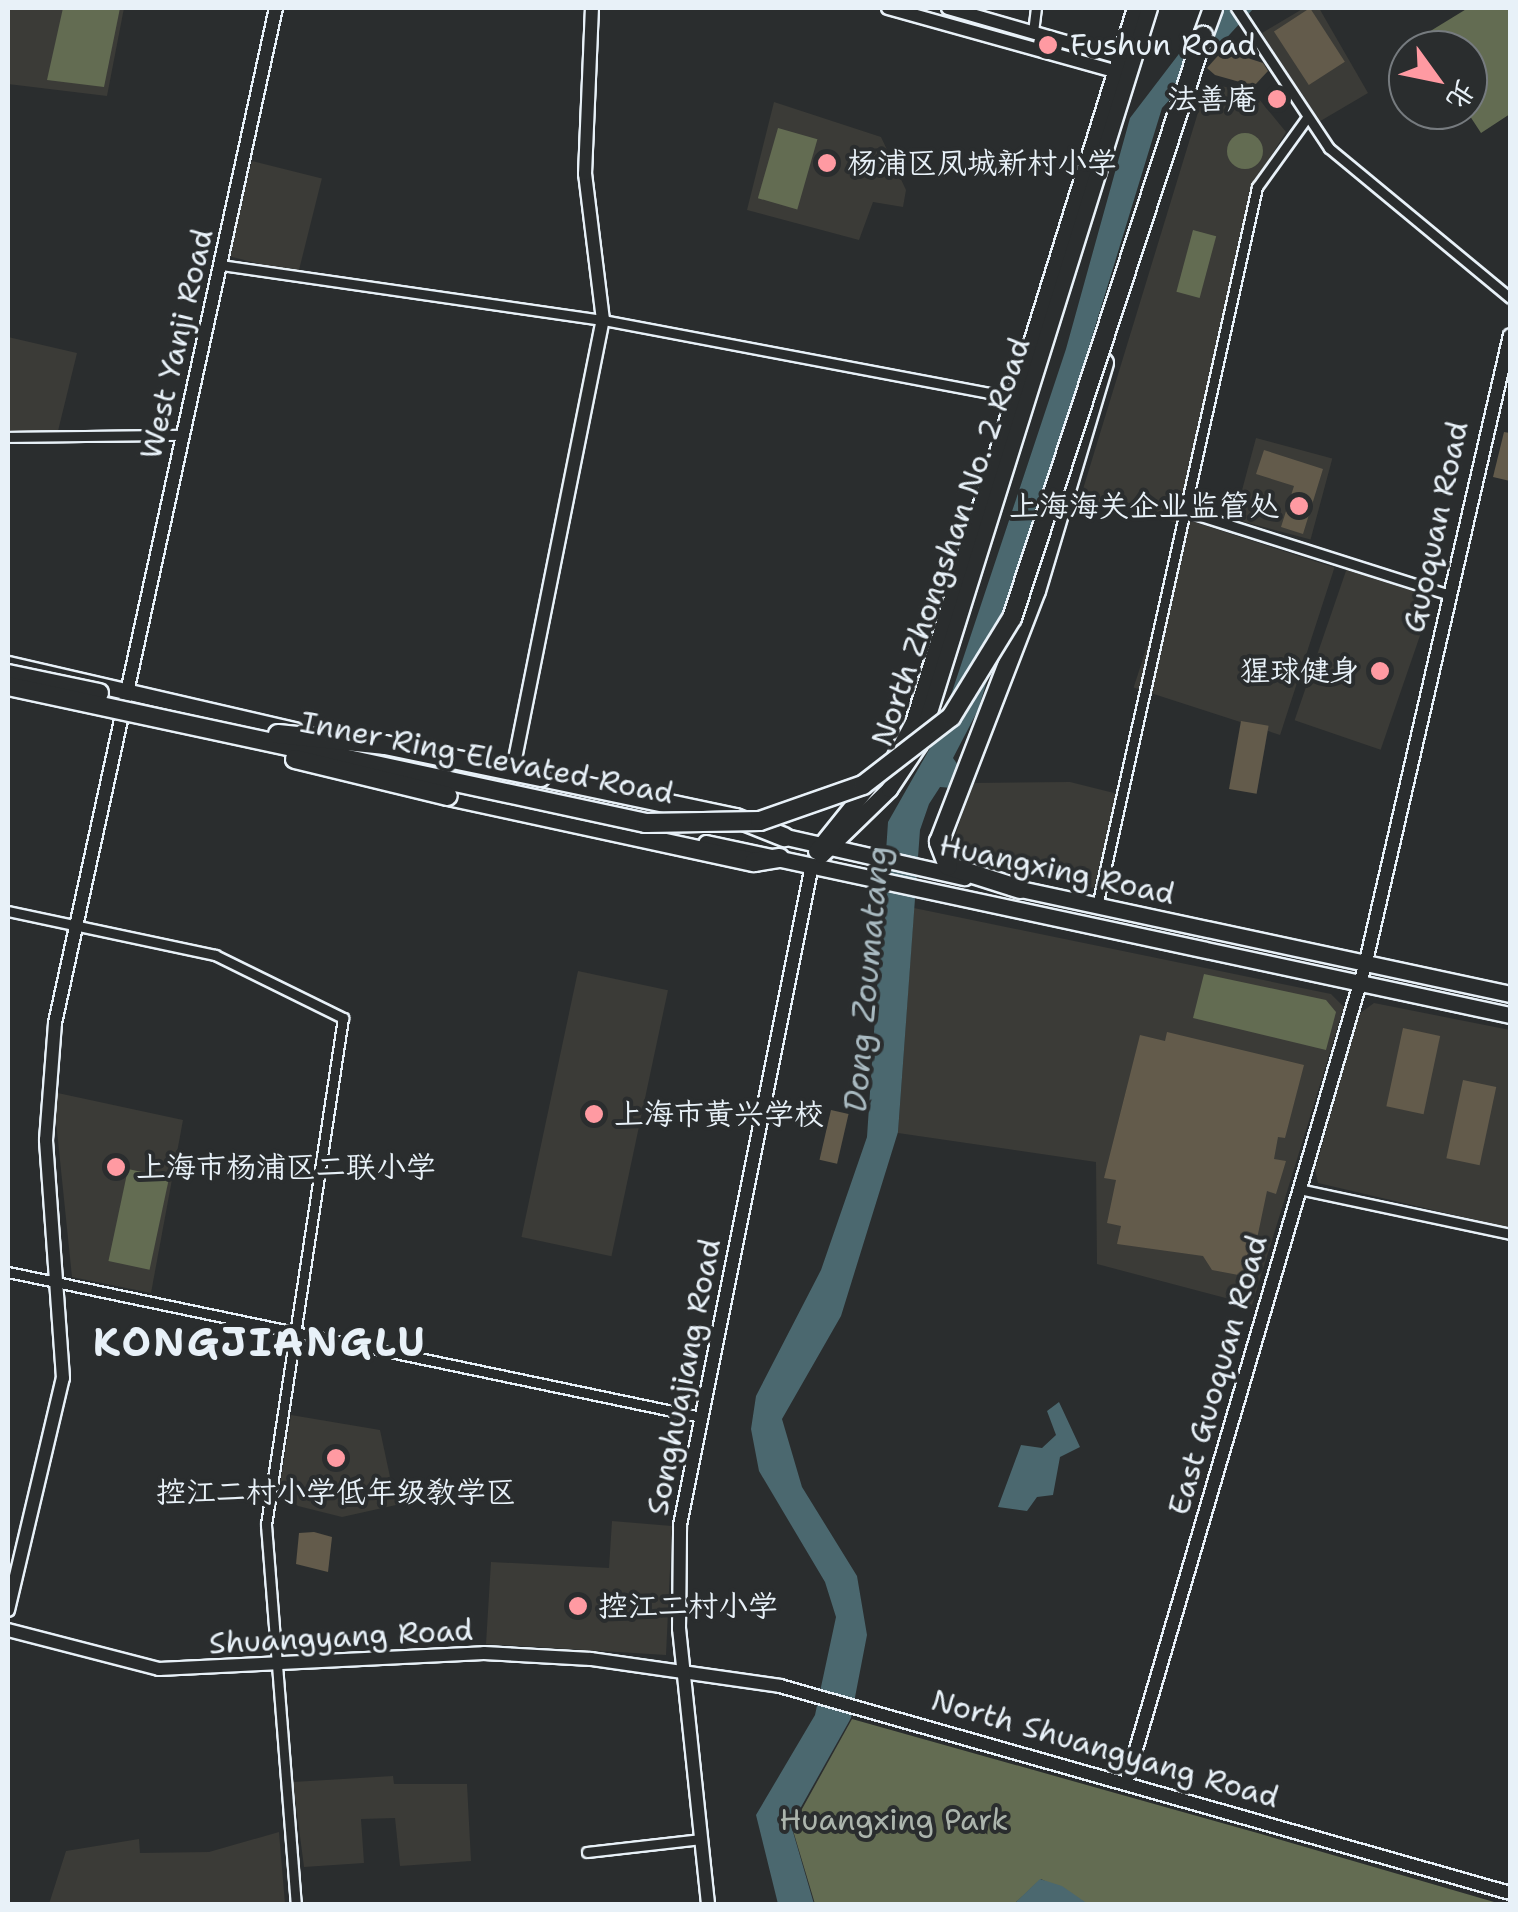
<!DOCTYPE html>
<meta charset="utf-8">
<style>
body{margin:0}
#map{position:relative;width:1518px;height:1912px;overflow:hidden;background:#2a2d2e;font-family:"Shantell Sans","LXGW WenKai TC",sans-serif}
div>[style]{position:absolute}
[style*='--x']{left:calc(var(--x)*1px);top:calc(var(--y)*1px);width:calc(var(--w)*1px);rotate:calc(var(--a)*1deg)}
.built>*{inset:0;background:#3b3b37;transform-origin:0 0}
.green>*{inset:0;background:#636c52;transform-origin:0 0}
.round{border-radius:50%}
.water>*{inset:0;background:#4b686f}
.building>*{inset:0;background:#635b4b;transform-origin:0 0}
.roads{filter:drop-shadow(2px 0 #e8f1f8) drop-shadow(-2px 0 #e8f1f8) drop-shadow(0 2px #e8f1f8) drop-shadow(0 -2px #e8f1f8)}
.street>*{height:9px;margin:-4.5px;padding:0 4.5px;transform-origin:4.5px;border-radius:4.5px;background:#2a2d2e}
.secondary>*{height:12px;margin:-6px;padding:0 6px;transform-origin:6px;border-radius:6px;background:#2a2d2e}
.primary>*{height:15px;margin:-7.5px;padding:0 7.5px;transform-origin:7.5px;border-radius:7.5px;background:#2a2d2e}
.highway>*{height:18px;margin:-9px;padding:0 9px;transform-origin:9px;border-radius:9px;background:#2a2d2e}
.bridges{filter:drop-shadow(2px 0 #e8f1f8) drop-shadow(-2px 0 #e8f1f8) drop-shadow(0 2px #e8f1f8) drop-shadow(0 -2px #e8f1f8)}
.highway-bridge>*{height:18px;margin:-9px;padding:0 9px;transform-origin:9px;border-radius:9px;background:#2a2d2e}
.dots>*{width:28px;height:28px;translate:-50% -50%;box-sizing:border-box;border:5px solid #2a2d2e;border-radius:50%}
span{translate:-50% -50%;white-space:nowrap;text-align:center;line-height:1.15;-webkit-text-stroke:8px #2a2d2e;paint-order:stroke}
.poi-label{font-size:30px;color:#e8f1f8}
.left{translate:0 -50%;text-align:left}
.right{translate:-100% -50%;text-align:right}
.street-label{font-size:30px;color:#e8f1f8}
.park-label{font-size:30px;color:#acb5ad}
.water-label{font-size:32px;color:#a9bac1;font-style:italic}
.district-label{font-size:40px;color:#e8f1f8;font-weight:700;letter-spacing:2.5px}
.frame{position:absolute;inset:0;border:10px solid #e8f1f8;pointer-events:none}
.north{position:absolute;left:1388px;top:30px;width:100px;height:100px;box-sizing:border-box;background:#2a2d2e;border:2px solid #767b7f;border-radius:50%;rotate:123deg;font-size:28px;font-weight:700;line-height:40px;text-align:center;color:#e8f1f8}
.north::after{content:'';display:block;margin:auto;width:35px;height:45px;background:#ff9aa2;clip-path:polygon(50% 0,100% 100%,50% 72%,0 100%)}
</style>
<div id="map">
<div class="built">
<i style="clip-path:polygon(8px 8px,124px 8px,107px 96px,8px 84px)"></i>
<i style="clip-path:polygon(1304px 8px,1319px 8px,1368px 93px,1317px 123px,1262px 33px)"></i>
<i style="clip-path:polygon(1207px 83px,1254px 93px,1286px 132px,1255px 182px,1178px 523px,1080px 499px)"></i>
<i style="clip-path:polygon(774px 102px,881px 137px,906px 190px,903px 207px,873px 202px,859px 240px,747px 210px)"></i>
<i style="left:252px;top:161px;width:72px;height:98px;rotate:14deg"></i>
<i style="clip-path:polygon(8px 337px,77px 353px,58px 431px,8px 433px)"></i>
<i style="left:1256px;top:438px;width:79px;height:84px;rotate:15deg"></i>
<i style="left:1188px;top:520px;width:154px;height:176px;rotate:18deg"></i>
<i style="left:1347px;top:568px;width:91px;height:161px;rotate:19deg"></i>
<i style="clip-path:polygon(1070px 782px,1118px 794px,1094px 888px,949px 856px,972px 783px)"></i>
<i style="clip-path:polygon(914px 908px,1331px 994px,1344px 1007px,1252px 1305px,1097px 1264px,1096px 1162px,898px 1133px)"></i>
<i style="left:578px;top:971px;width:92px;height:272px;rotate:12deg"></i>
<i style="clip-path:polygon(1374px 1003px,1510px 1030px,1510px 1228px,1318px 1183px,1315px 1170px,1359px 1014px)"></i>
<i style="clip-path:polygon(53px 1092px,183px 1120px,151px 1293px,72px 1277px)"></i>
<i style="clip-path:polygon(291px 1415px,380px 1430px,396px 1505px,342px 1517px,298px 1506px,279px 1491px)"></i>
<i style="clip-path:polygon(612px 1521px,672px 1526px,666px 1655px,486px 1644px,491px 1562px,609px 1568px)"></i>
<i style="clip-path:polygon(393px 1776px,394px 1784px,467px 1784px,471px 1861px,400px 1866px,395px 1818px,361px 1819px,364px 1863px,304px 1867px,293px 1782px)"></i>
<i style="clip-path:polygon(279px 1832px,285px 1904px,49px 1904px,66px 1851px,139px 1839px,140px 1853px,209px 1852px)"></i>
</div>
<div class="green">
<i style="clip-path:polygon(63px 8px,120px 8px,104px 87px,47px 80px)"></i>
<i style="clip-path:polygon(1468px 8px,1510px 8px,1510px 114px,1481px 133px,1466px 110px,1468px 50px,1427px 50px,1419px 38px)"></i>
<i style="left:778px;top:128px;width:41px;height:73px;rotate:16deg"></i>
<i class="round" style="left:1227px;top:133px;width:36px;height:36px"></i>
<i style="left:1193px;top:230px;width:24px;height:64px;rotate:15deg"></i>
<i style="clip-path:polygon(1204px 974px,1326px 1000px,1336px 1012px,1326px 1050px,1193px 1018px)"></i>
<i style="left:128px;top:1169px;width:42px;height:94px;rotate:12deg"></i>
<i style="clip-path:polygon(852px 1719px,1261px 1834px,1501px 1904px,1088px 1904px,1041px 1879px,1014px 1904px,815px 1904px,792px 1827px)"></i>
</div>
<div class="water">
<i style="clip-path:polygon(1214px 8px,1254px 8px,1162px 108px,978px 710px,953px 758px,960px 768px,952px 788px,940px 787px,929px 804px,920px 830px,898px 1132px,841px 1316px,782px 1419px,802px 1487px,857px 1576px,867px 1635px,851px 1718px,791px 1825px,814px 1904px,778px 1904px,756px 1815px,815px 1715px,836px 1617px,825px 1582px,759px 1471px,751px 1429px,756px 1396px,821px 1270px,867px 1137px,888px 822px,938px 734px,1066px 349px,1130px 118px)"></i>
<i style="clip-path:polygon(1059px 1402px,1080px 1447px,1060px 1457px,1053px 1495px,1037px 1497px,1027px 1511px,998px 1507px,1021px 1445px,1042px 1448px,1056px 1435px,1047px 1411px)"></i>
<i style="clip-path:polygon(1040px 1879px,1062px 1886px,1088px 1904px,1014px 1904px)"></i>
</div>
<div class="building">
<i style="left:1310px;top:8px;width:64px;height:43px;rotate:57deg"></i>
<i style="clip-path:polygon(1223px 50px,1263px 63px,1268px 71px,1254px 86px,1215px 75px,1207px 68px)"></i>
<i style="clip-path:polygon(1504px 432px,1510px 433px,1510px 481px,1493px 477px)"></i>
<i style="clip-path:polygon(1264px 450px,1323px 469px,1303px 534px,1281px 527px,1294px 486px,1256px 474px)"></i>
<i style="left:1241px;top:721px;width:28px;height:69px;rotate:10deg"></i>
<i style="left:1403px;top:1028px;width:38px;height:80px;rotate:12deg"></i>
<i style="clip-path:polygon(1167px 1032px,1304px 1065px,1285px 1138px,1278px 1137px,1274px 1159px,1286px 1161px,1276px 1194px,1267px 1191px,1249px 1277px,1212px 1270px,1203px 1256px,1117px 1244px,1121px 1226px,1107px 1223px,1116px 1180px,1104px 1178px,1140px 1035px,1165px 1041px)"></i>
<i style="left:1463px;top:1080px;width:34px;height:80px;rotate:12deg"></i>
<i style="left:831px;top:1110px;width:18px;height:51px;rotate:13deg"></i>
<i style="clip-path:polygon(314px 1532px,332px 1537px,328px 1572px,296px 1564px,299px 1533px)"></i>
</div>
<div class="roads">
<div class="street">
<i style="--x:1236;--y:8;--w:168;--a:56.4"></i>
<i style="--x:1329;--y:148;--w:235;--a:39.6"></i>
<i style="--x:1033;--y:32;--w:24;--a:-83"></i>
<i style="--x:221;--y:265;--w:386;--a:8.2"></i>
<i style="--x:603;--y:320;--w:421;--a:10.7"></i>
<i style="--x:8;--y:437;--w:174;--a:-0.7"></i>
<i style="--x:1185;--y:511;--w:275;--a:17.6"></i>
<i style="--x:1097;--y:906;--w:737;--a:-77.45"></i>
<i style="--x:1257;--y:187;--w:84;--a:-54.2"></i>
<i style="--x:8;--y:911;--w:212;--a:12"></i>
<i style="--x:215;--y:955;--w:143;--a:26.2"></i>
<i style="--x:343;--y:1018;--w:513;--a:98.64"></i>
<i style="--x:266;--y:1525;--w:380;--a:85.5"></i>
<i style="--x:1299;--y:1189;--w:216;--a:12"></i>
<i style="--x:8;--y:1272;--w:703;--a:11.82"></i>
<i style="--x:587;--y:1852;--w:115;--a:-6.5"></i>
</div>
<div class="secondary">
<i style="--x:888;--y:8;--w:242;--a:15.6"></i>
<i style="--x:948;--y:8;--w:187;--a:16.1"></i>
<i style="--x:507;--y:799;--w:489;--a:-78.7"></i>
<i style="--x:603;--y:320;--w:147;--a:-97"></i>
<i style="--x:585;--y:174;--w:166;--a:-87.6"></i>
<i style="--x:8;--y:1610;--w:238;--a:-76.7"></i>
<i style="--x:63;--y:1378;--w:239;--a:-94.1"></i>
<i style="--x:46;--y:1140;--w:117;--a:-85.6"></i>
<i style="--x:55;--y:1023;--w:1039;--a:-77.72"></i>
<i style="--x:8;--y:1630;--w:156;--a:14.5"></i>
<i style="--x:159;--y:1669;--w:325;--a:-2.8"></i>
<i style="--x:484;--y:1653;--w:107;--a:3.2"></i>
<i style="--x:591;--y:1659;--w:191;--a:8.1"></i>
<i style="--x:780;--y:1686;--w:759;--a:15.83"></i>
<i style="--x:1127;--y:1780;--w:848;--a:-73.7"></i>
<i style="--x:1365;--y:966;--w:647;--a:-77.06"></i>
<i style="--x:708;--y:1904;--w:277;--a:-96"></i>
<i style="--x:679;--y:1629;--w:104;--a:-89.4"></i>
<i style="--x:680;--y:1525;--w:673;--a:-78.69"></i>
</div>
<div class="primary">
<i style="--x:8;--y:664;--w:294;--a:13"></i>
<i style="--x:895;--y:756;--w:38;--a:-62"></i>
<i style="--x:913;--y:722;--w:748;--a:-72.73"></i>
<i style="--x:777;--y:835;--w:192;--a:12.7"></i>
<i style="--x:706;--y:843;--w:822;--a:12.08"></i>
<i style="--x:816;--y:851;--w:85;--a:-51.2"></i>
<i style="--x:821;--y:855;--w:95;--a:-44.1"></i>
<i style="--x:889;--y:789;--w:54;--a:-56.3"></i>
<i style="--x:919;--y:744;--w:771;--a:-72.65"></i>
<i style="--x:1011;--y:887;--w:510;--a:12.1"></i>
</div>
<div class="highway">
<i style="--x:1203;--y:36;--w:30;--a:-70"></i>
<i style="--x:541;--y:777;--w:199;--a:11.9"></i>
<i style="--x:736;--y:818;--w:52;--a:21.6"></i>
<i style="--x:448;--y:796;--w:313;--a:12.2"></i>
<i style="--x:754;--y:862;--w:26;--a:-9"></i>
<i style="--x:1020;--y:889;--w:76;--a:-162.3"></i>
<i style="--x:948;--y:866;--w:26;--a:-111"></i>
<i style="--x:939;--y:842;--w:269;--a:-68.9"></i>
<i style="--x:1036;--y:591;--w:238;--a:-73.4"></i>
</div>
</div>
<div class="bridges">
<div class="highway-bridge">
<i style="--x:8;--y:674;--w:93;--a:11.8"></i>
<i style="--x:8;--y:686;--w:653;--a:12.12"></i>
<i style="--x:646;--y:823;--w:114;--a:-1"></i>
<i style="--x:760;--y:821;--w:109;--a:-19.3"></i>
<i style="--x:863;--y:785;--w:111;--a:-37.7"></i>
<i style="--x:951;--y:717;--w:116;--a:-58.4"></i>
<i style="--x:1012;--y:618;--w:613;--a:-71.83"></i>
<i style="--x:278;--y:734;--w:108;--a:5.9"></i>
<i style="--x:385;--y:745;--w:159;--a:11.6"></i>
<i style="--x:295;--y:759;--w:157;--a:13.6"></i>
</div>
</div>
<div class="dots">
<i style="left:1048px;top:45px;background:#ff9aa2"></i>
<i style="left:1277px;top:99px;background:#ff9aa2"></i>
<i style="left:827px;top:163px;background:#ff9aa2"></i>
<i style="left:1299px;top:506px;background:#ff9aa2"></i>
<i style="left:1380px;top:671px;background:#ff9aa2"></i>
<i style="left:594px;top:1114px;background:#ff9aa2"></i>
<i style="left:116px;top:1167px;background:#ff9aa2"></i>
<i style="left:336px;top:1458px;background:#ff9aa2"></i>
<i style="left:578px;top:1606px;background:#ff9aa2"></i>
</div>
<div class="poi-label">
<span class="left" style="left:1070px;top:45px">Fushun Road</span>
<span class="right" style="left:1257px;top:99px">法善庵</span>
<span class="left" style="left:847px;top:163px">杨浦区凤城新村小学</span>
<span class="right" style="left:1279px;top:506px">上海海关企业监管处</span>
<span class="right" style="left:1360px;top:671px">猩球健身</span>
<span class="left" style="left:614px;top:1114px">上海市黄兴学校</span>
<span class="left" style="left:136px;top:1167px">上海市杨浦区二联小学</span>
<span style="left:336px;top:1492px">控江二村小学低年级教学区</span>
<span class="left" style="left:598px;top:1606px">控江二村小学</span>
</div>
<div class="street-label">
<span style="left:177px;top:344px;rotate:-77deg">West Yanji Road</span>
<span style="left:1436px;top:527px;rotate:-78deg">Guoquan Road</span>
<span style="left:951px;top:542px;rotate:-71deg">North Zhongshan No. 2 Road</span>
<span style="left:487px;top:758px;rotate:11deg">Inner Ring Elevated Road</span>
<span style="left:1057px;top:870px;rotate:12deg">Huangxing Road</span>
<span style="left:1218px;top:1375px;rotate:-74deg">East Guoquan Road</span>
<span style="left:684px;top:1377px;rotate:-79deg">Songhuajiang Road</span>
<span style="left:341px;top:1637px;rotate:-3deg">Shuangyang Road</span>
<span style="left:1105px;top:1749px;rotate:16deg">North Shuangyang Road</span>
</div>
<div class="park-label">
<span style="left:894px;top:1820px">Huangxing Park</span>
</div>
<div class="water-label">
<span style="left:867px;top:979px;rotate:-85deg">Dong Zoumatang</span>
</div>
<div class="district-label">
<span style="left:260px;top:1342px">KONGJIANGLU</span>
</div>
<div class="frame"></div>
<div class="north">北</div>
</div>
